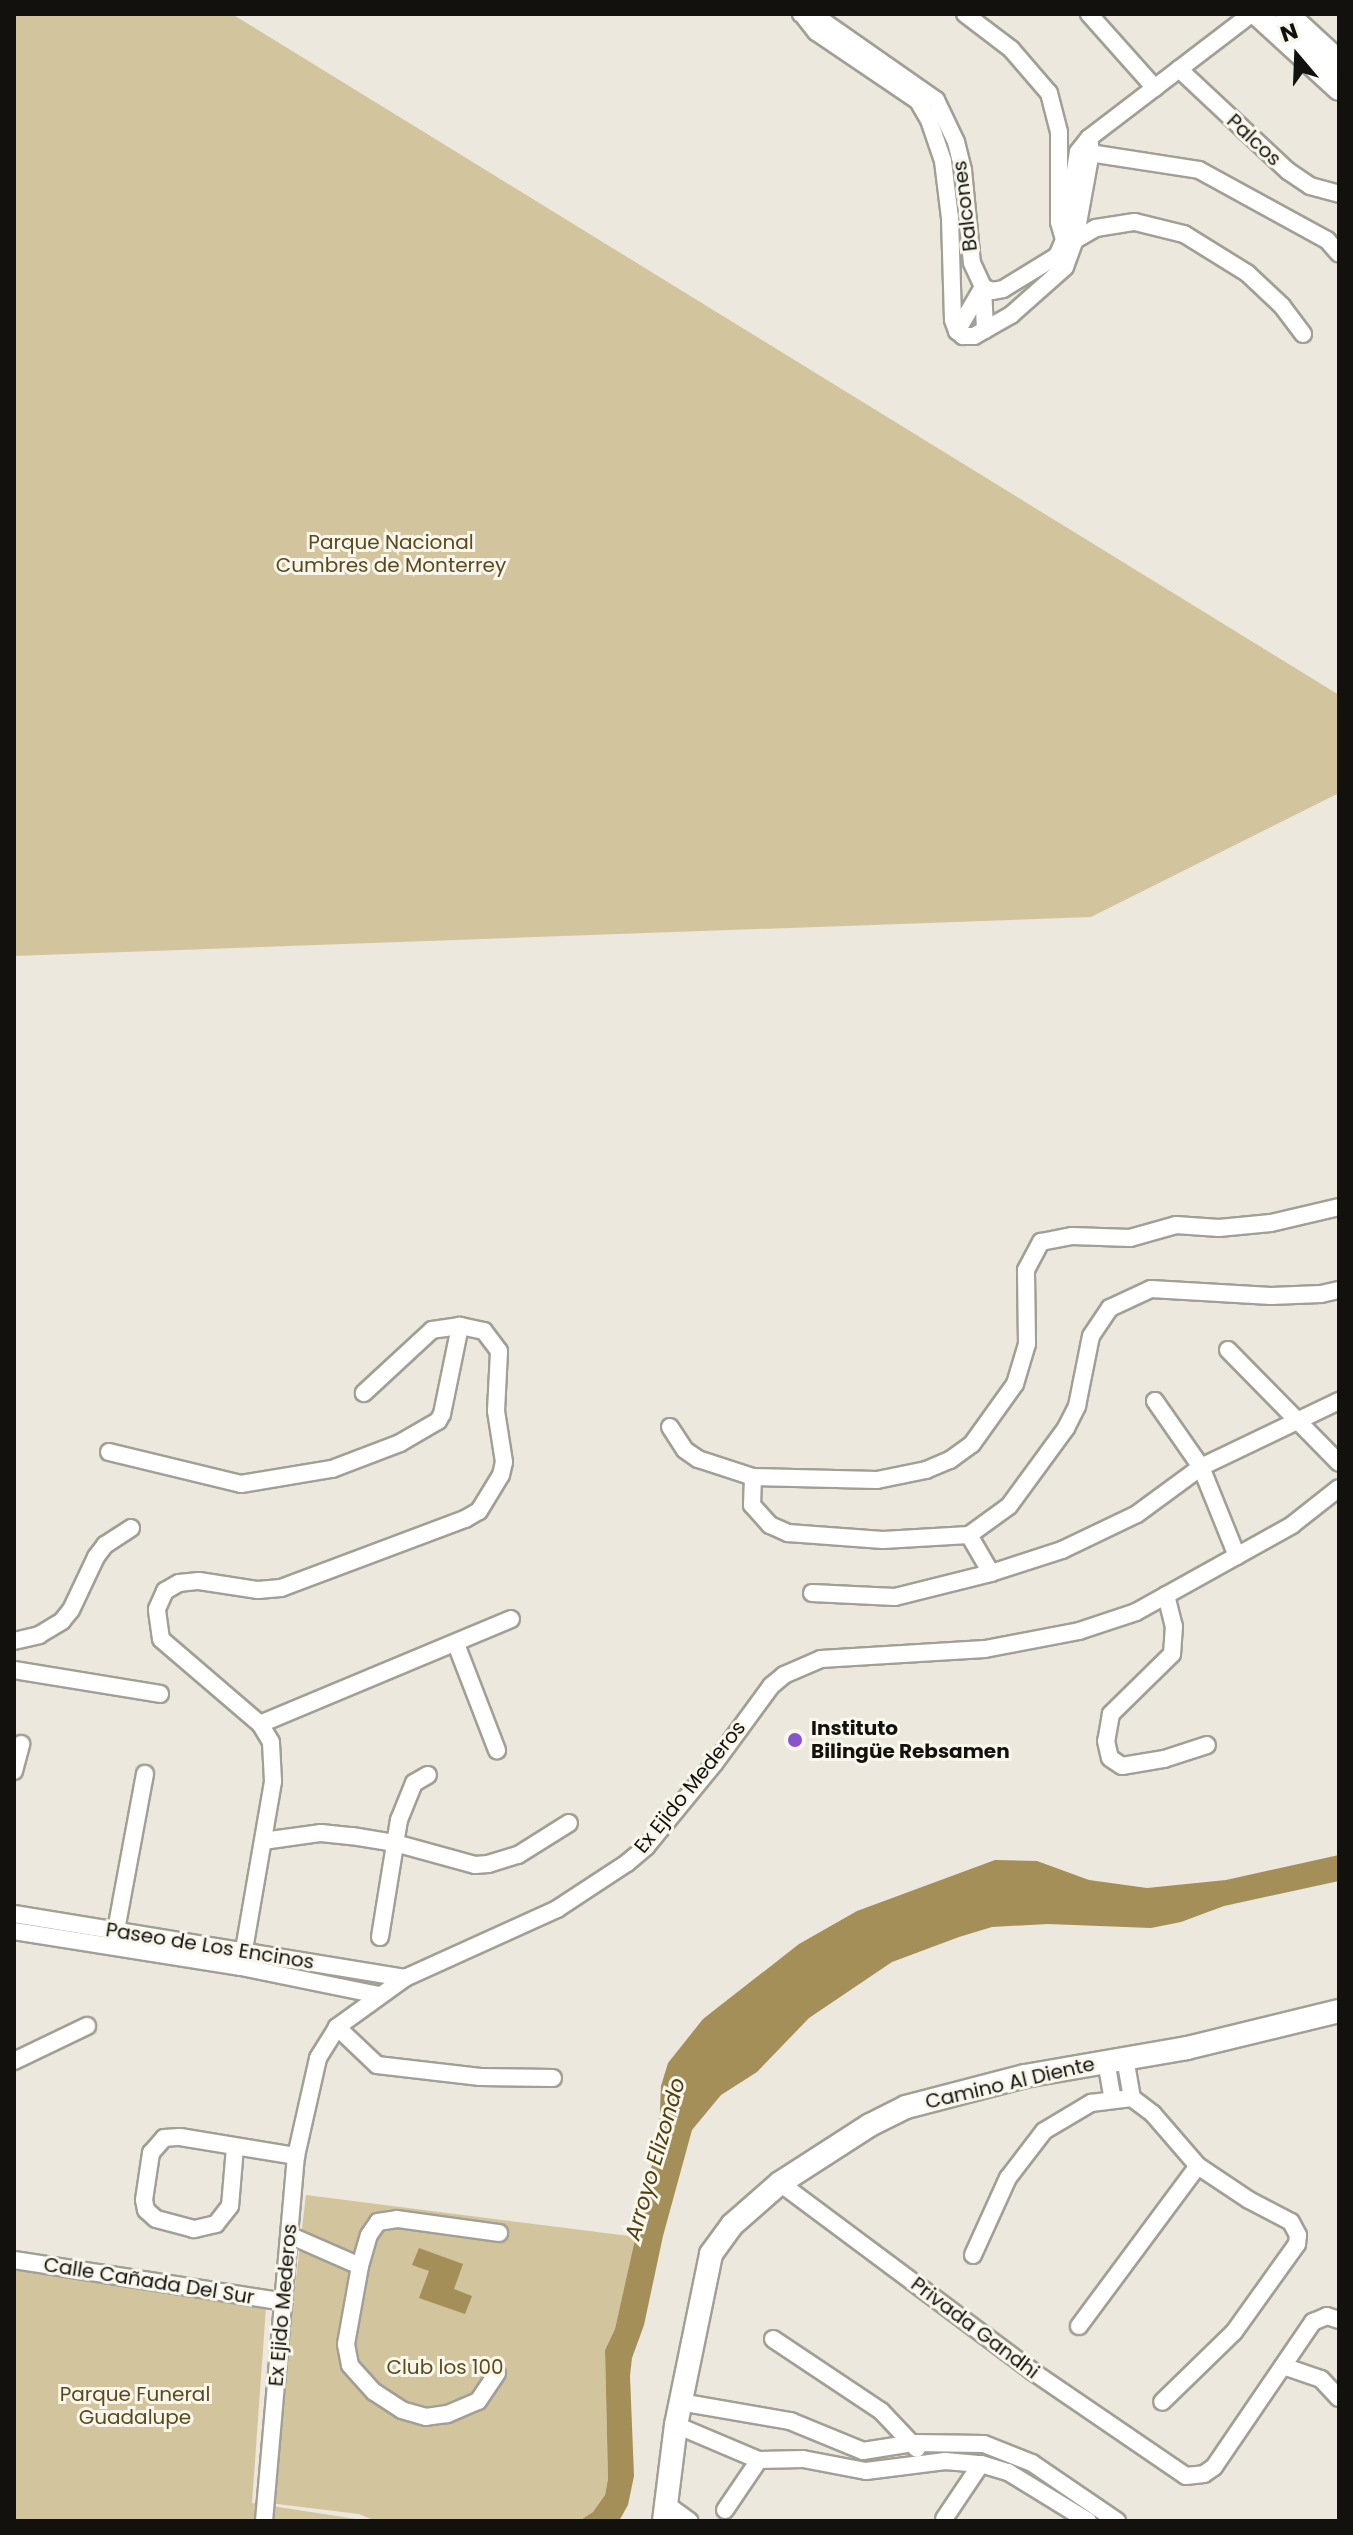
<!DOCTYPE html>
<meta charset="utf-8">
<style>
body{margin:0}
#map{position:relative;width:1353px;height:2535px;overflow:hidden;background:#ece8de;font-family:Poppins,sans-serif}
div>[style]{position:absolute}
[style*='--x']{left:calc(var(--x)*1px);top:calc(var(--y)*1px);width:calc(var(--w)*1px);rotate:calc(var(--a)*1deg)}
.green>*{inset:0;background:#d2c49d}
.water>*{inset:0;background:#a38f57}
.roads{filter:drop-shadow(2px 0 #a29f95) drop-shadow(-2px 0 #a29f95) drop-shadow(0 2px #a29f95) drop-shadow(0 -2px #a29f95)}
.street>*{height:16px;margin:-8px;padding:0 8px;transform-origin:8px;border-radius:8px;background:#fff}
.secondary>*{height:22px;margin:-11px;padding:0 11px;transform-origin:11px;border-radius:11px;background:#fff}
.dots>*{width:22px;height:22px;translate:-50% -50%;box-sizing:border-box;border:4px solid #f9f6ec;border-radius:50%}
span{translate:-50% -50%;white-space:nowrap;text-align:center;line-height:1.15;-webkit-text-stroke:6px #f9f6ec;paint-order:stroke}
.street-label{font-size:20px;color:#13110e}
.park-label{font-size:20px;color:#594a1d}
.poi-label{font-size:20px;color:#13110e;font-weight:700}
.left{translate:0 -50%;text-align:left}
.water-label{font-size:22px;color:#4f4012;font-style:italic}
.frame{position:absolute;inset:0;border:16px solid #13110e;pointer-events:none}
.north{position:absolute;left:1257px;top:16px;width:80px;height:80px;-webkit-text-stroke:6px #f9f6ec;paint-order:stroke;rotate:341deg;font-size:22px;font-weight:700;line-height:32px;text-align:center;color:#13110e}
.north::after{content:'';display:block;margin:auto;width:28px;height:36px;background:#13110e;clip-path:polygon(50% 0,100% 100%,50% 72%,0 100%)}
</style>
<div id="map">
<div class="green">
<i style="clip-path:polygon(14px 14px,232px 14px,1339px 695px,1339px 793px,1091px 917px,14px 956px)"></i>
<i style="clip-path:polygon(306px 2195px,637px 2237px,615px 2329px,605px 2350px,608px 2479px,605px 2495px,593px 2512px,579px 2521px,376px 2521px,359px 2514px,269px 2503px)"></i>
<i style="clip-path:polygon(14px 2270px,266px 2307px,252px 2503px,369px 2521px,14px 2521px)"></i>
</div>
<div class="water">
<i style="clip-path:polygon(1339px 1855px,1339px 1881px,1224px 1906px,1181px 1922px,1151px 1928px,1048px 1924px,992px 1927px,959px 1937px,892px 1962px,809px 2018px,757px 2072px,721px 2095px,692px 2130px,663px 2236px,644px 2325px,632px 2358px,630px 2376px,634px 2476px,628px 2505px,619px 2521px,579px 2521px,593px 2512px,605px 2495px,608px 2479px,605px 2350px,615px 2329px,659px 2133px,661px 2086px,668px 2063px,703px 2019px,799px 1944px,857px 1911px,995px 1860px,1037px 1861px,1089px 1880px,1147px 1888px,1226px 1880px)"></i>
<i style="clip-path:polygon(419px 2248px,463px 2264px,454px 2289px,472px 2296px,465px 2314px,419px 2298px,429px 2271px,412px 2265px)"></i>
</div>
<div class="roads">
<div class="street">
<i style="--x:801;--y:14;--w:23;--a:18"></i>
<i style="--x:823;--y:21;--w:138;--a:35"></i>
<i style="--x:936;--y:100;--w:47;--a:64.5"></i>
<i style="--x:956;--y:142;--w:29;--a:76"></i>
<i style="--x:963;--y:170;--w:93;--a:84.5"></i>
<i style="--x:972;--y:263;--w:26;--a:65"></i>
<i style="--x:983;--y:287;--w:43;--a:87.3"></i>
<i style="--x:802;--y:14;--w:23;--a:52"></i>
<i style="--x:816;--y:32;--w:123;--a:34.1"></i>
<i style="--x:918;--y:101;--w:22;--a:60"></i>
<i style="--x:929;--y:120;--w:43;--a:71.1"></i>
<i style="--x:943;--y:161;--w:57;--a:83"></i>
<i style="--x:950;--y:218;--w:102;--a:88.3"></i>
<i style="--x:953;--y:320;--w:12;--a:70"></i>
<i style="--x:957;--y:331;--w:8;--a:40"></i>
<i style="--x:963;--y:336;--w:11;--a:0"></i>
<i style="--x:974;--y:336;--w:43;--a:-29.6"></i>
<i style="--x:1011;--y:315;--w:72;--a:-41.6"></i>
<i style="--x:1065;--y:267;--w:29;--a:-70"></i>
<i style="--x:1075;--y:240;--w:89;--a:-79.7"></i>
<i style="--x:1091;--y:152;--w:14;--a:-98"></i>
<i style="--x:965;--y:14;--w:58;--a:37.3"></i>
<i style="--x:1011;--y:49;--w:58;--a:49.2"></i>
<i style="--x:1049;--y:93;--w:40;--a:75.6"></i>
<i style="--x:1059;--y:132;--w:90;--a:90"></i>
<i style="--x:1059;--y:222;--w:19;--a:74"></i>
<i style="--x:1064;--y:240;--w:11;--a:0"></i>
<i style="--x:1075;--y:240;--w:24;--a:-30"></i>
<i style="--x:1096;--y:228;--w:39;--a:-9"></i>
<i style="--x:1135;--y:222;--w:50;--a:13.8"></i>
<i style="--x:1184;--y:234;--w:74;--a:31.8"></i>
<i style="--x:1247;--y:273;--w:48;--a:43.3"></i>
<i style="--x:1282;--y:306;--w:35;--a:53"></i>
<i style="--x:1089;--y:14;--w:99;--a:48.3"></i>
<i style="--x:1179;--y:69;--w:149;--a:43.1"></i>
<i style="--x:1288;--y:171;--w:27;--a:34"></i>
<i style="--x:1310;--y:186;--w:30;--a:15"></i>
<i style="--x:1083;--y:152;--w:117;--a:8.8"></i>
<i style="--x:1199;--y:170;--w:146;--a:28.7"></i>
<i style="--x:1327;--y:240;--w:18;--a:49"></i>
<i style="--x:957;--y:331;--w:51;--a:-59.4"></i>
<i style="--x:983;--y:287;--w:10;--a:24"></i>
<i style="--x:992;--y:291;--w:11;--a:-10"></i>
<i style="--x:1003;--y:289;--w:63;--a:-31.4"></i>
<i style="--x:1057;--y:256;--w:17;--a:-66"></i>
<i style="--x:1064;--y:240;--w:89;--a:-81"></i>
<i style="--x:1078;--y:152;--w:18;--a:-52"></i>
<i style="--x:1089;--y:138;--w:204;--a:-37.4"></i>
<i style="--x:1228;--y:1350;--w:158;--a:45.5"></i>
<i style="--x:1155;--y:1401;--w:80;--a:55.1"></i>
<i style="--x:1201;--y:1467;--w:96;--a:68"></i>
<i style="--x:670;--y:1427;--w:27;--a:57"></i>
<i style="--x:685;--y:1450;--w:16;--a:35"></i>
<i style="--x:698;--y:1459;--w:58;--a:18.1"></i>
<i style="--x:753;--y:1477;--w:124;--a:1.4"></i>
<i style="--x:877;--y:1480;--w:50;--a:-11.5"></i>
<i style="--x:926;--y:1470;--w:26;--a:-23"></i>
<i style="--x:950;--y:1460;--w:27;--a:-36"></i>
<i style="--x:972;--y:1444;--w:74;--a:-54.4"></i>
<i style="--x:1015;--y:1384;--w:42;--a:-73.3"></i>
<i style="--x:1027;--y:1344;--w:74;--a:-90.8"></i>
<i style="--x:1026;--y:1270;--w:32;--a:-62"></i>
<i style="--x:1041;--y:1242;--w:32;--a:-11"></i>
<i style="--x:1072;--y:1236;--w:58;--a:2"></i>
<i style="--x:1130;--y:1238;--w:48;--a:-15.8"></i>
<i style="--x:1176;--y:1225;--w:43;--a:4"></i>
<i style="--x:1219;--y:1228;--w:52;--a:-5.5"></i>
<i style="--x:1271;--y:1223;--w:70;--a:-13.2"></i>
<i style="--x:109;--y:1452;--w:136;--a:13.6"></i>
<i style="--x:241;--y:1484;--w:92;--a:-9.4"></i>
<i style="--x:332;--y:1469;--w:73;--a:-20.9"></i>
<i style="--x:400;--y:1443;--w:44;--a:-30.1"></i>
<i style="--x:438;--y:1421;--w:8;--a:-60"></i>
<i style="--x:442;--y:1414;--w:90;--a:-78.4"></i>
<i style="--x:753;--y:1477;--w:28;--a:92"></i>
<i style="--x:752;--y:1505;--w:27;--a:48"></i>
<i style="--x:770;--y:1525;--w:20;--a:24"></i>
<i style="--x:788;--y:1533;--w:95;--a:4.2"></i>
<i style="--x:883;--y:1540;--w:86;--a:-3.3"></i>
<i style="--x:969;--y:1535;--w:49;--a:-35.9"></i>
<i style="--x:1009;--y:1506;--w:97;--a:-53.8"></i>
<i style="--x:1066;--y:1428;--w:25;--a:-63"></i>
<i style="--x:1077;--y:1406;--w:71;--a:-78.7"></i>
<i style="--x:1091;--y:1336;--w:34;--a:-56"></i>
<i style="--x:1110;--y:1308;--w:45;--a:-24.9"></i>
<i style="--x:1151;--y:1289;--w:120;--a:3.3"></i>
<i style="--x:1271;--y:1296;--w:50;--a:-2.3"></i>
<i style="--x:1321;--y:1294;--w:18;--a:-13"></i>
<i style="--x:969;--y:1535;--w:44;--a:59.9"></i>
<i style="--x:812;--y:1593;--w:83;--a:2.8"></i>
<i style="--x:895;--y:1597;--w:99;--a:-14"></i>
<i style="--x:991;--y:1573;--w:75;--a:-17.9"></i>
<i style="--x:1062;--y:1550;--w:83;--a:-25.6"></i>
<i style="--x:1137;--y:1514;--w:79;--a:-36.3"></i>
<i style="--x:1201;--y:1467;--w:153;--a:-25.6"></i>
<i style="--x:1166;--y:1595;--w:32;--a:76"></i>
<i style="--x:1174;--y:1626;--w:28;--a:94"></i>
<i style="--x:1172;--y:1654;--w:86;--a:135.5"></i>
<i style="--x:1111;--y:1714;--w:27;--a:100"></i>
<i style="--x:1106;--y:1741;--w:17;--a:77"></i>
<i style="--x:1110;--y:1758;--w:14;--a:34"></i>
<i style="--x:1122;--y:1766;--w:43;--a:-9.5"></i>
<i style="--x:1164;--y:1759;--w:45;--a:-18"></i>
<i style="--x:14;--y:1641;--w:26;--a:-13"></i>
<i style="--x:39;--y:1635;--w:27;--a:-31"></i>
<i style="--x:62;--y:1621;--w:14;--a:-51"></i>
<i style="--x:71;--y:1610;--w:59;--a:-64.7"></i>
<i style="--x:96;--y:1557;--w:15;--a:-53"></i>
<i style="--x:105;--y:1545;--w:31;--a:-33"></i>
<i style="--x:456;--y:1644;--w:114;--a:68.9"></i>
<i style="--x:14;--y:1670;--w:148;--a:9.3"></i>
<i style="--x:260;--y:1724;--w:272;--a:-22.7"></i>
<i style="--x:14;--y:1771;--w:28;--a:-75"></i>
<i style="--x:263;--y:1841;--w:59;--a:-7.9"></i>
<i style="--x:321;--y:1833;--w:31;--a:6"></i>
<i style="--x:352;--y:1836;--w:44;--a:9.2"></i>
<i style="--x:395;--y:1843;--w:83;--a:15.4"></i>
<i style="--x:475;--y:1865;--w:13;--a:-4"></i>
<i style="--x:488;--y:1864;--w:31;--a:-17"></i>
<i style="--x:518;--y:1855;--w:60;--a:-32.1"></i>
<i style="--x:14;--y:1914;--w:396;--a:9.3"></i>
<i style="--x:14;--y:1931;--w:230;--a:9"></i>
<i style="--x:241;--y:1967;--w:141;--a:11.5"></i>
<i style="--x:380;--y:1937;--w:119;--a:-80.8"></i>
<i style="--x:399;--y:1820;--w:40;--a:-68"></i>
<i style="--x:414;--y:1783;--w:16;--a:-30"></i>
<i style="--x:114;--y:1941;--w:170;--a:-79.5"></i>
<i style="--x:241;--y:1967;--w:189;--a:-80.2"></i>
<i style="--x:273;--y:1781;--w:39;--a:-93"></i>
<i style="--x:271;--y:1742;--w:21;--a:-121"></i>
<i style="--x:260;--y:1724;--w:130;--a:-139.4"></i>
<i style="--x:161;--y:1639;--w:30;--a:-98"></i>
<i style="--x:157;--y:1609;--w:20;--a:-66"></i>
<i style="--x:165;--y:1591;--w:16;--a:-30"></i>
<i style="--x:179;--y:1583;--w:20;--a:-6"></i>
<i style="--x:199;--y:1581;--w:60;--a:8.7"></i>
<i style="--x:258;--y:1590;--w:23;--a:-5"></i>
<i style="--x:281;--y:1588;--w:197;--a:-20.6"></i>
<i style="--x:465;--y:1519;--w:16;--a:-30"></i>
<i style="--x:479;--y:1511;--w:42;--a:-58.6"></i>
<i style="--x:501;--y:1475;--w:13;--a:-77"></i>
<i style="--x:504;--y:1462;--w:52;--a:-98.9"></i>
<i style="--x:496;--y:1411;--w:60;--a:-87.1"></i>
<i style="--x:499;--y:1351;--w:25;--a:-127"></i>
<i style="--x:484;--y:1331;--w:25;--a:-168"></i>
<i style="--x:460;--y:1326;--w:28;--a:172"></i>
<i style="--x:432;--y:1330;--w:93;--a:137.2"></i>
<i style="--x:337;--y:2027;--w:55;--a:43.5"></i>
<i style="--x:377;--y:2065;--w:104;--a:6.6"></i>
<i style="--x:480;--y:2077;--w:73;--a:0.8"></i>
<i style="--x:1125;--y:2058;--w:41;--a:80.1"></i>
<i style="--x:14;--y:2061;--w:81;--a:-25.6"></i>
<i style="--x:1106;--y:2061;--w:39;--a:80"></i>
<i style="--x:1132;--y:2098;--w:26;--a:37"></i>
<i style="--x:1153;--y:2114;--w:69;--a:49.1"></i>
<i style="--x:1198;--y:2166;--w:61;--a:33.7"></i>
<i style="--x:1249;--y:2200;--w:47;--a:27.6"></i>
<i style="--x:1291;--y:2222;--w:15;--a:62"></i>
<i style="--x:1298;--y:2235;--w:9;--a:96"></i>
<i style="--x:1297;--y:2244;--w:108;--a:125.6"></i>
<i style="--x:1234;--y:2332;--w:100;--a:135.8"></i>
<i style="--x:235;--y:2147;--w:59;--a:94.8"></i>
<i style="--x:230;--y:2206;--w:23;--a:128"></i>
<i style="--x:216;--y:2224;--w:23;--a:167"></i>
<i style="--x:194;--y:2229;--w:39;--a:-165"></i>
<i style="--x:156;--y:2219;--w:13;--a:-138"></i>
<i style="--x:146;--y:2210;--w:10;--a:-101"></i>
<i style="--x:144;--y:2200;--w:48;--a:-81.5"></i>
<i style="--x:151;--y:2153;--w:20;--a:-49"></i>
<i style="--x:164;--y:2138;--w:16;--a:-4"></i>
<i style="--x:180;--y:2137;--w:118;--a:9.3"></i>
<i style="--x:780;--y:2183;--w:314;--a:36.7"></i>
<i style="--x:1032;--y:2371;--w:186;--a:34.3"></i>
<i style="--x:1186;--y:2476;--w:18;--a:-6"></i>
<i style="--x:1204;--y:2474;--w:12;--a:-35"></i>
<i style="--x:1214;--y:2467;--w:176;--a:-55.7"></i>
<i style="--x:1313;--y:2322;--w:15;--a:-23"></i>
<i style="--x:1327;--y:2316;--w:13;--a:18"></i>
<i style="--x:289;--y:2235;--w:77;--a:23.6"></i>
<i style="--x:973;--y:2255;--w:85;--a:-65.6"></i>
<i style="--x:1008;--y:2178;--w:59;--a:-52.5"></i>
<i style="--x:1044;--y:2131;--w:55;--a:-30.8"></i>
<i style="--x:1091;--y:2103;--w:41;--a:-7"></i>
<i style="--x:14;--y:2260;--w:273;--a:8.8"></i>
<i style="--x:1079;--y:2326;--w:199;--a:-53.4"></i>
<i style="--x:773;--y:2339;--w:130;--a:33.7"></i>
<i style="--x:881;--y:2411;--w:52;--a:46.5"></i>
<i style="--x:1283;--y:2366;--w:40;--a:18.9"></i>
<i style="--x:1321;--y:2379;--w:26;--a:47"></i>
<i style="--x:497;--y:2373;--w:34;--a:124"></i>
<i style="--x:478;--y:2401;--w:34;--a:157"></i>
<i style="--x:447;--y:2414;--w:21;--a:172"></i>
<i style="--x:426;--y:2417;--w:25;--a:-164"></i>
<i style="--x:402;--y:2410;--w:33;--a:-147"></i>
<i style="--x:374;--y:2392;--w:36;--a:-132"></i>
<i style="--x:350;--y:2365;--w:21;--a:-101"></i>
<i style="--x:346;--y:2344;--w:79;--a:-79.8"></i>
<i style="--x:360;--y:2266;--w:32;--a:-74"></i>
<i style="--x:369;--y:2235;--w:16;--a:-55"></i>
<i style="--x:378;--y:2222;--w:19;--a:-9"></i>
<i style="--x:397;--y:2219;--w:103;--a:7.8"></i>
<i style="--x:680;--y:2402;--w:112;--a:9.8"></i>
<i style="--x:790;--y:2421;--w:79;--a:22.3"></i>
<i style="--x:863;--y:2451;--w:52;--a:-8.9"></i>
<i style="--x:914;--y:2443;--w:70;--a:0.8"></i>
<i style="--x:984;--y:2444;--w:52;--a:21.6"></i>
<i style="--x:1032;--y:2463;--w:103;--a:34.3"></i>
<i style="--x:676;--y:2425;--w:90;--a:22.9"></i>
<i style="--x:759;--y:2460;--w:44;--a:-1.3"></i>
<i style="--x:803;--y:2459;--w:64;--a:10.8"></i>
<i style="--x:866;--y:2471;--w:80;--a:-7.2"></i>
<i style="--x:945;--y:2461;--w:36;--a:5"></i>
<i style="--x:981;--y:2464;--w:28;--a:17"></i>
<i style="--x:1008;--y:2472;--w:94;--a:31.5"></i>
<i style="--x:666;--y:2504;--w:29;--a:36"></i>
<i style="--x:725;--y:2510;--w:60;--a:-55.8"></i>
<i style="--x:944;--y:2519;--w:66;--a:-56.1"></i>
<i style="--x:264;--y:2521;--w:366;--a:-85"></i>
<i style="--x:296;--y:2156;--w:100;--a:-77.3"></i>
<i style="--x:318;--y:2058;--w:36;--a:-58"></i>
<i style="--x:337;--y:2027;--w:84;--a:-35.8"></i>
<i style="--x:405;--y:1978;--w:167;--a:-24.4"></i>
<i style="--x:557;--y:1909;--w:84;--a:-33.3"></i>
<i style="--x:627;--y:1863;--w:25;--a:-40"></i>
<i style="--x:646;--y:1847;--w:107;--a:-50.7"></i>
<i style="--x:714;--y:1764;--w:97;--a:-53.8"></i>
<i style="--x:771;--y:1686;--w:17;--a:-40"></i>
<i style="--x:784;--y:1675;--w:40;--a:-23.4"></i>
<i style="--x:821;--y:1659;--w:164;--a:-3.5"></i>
<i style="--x:985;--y:1649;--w:96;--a:-10.8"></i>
<i style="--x:1079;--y:1631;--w:60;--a:-18.4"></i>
<i style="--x:1136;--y:1612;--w:179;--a:-29.1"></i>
<i style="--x:1292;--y:1525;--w:60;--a:-38.2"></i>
</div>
<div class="secondary">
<i style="--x:1257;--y:14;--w:111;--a:42.4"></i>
<i style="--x:1287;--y:14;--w:71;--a:42.7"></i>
<i style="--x:664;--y:2521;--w:97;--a:-82.9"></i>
<i style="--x:676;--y:2425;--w:175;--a:-78.4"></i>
<i style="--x:711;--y:2254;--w:36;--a:-54"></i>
<i style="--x:732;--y:2225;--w:64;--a:-41.2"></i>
<i style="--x:780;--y:2183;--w:107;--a:-32.8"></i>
<i style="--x:870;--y:2125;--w:40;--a:-26.6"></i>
<i style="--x:906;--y:2107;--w:123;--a:-14.6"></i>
<i style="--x:1025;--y:2076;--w:164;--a:-9.8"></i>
<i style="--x:1187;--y:2048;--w:156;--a:-13.7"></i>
</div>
</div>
<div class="dots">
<i style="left:795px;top:1740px;background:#8854cc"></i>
</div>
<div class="street-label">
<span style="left:1254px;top:140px;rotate:43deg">Palcos</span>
<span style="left:965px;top:206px;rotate:-97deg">Balcones</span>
<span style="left:690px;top:1787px;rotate:-51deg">Ex Ejido Mederos</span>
<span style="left:210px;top:1946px;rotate:9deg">Paseo de Los Encinos</span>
<span style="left:1010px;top:2083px;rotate:-13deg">Camino Al Diente</span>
<span style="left:149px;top:2281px;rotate:9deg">Calle Cañada Del Sur</span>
<span style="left:283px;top:2305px;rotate:-85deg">Ex Ejido Mederos</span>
<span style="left:975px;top:2328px;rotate:37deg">Privada Gandhi</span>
</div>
<div class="park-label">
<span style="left:391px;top:554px">Parque Nacional<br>Cumbres de Monterrey</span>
<span style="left:445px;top:2367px">Club los 100</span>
<span style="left:135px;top:2406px">Parque Funeral<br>Guadalupe</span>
</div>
<div class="poi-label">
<span class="left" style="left:811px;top:1740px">Instituto<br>Bilingüe Rebsamen</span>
</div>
<div class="water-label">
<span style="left:655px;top:2159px;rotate:-74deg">Arroyo Elizondo</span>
</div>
<div class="frame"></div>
<div class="north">N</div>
</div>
